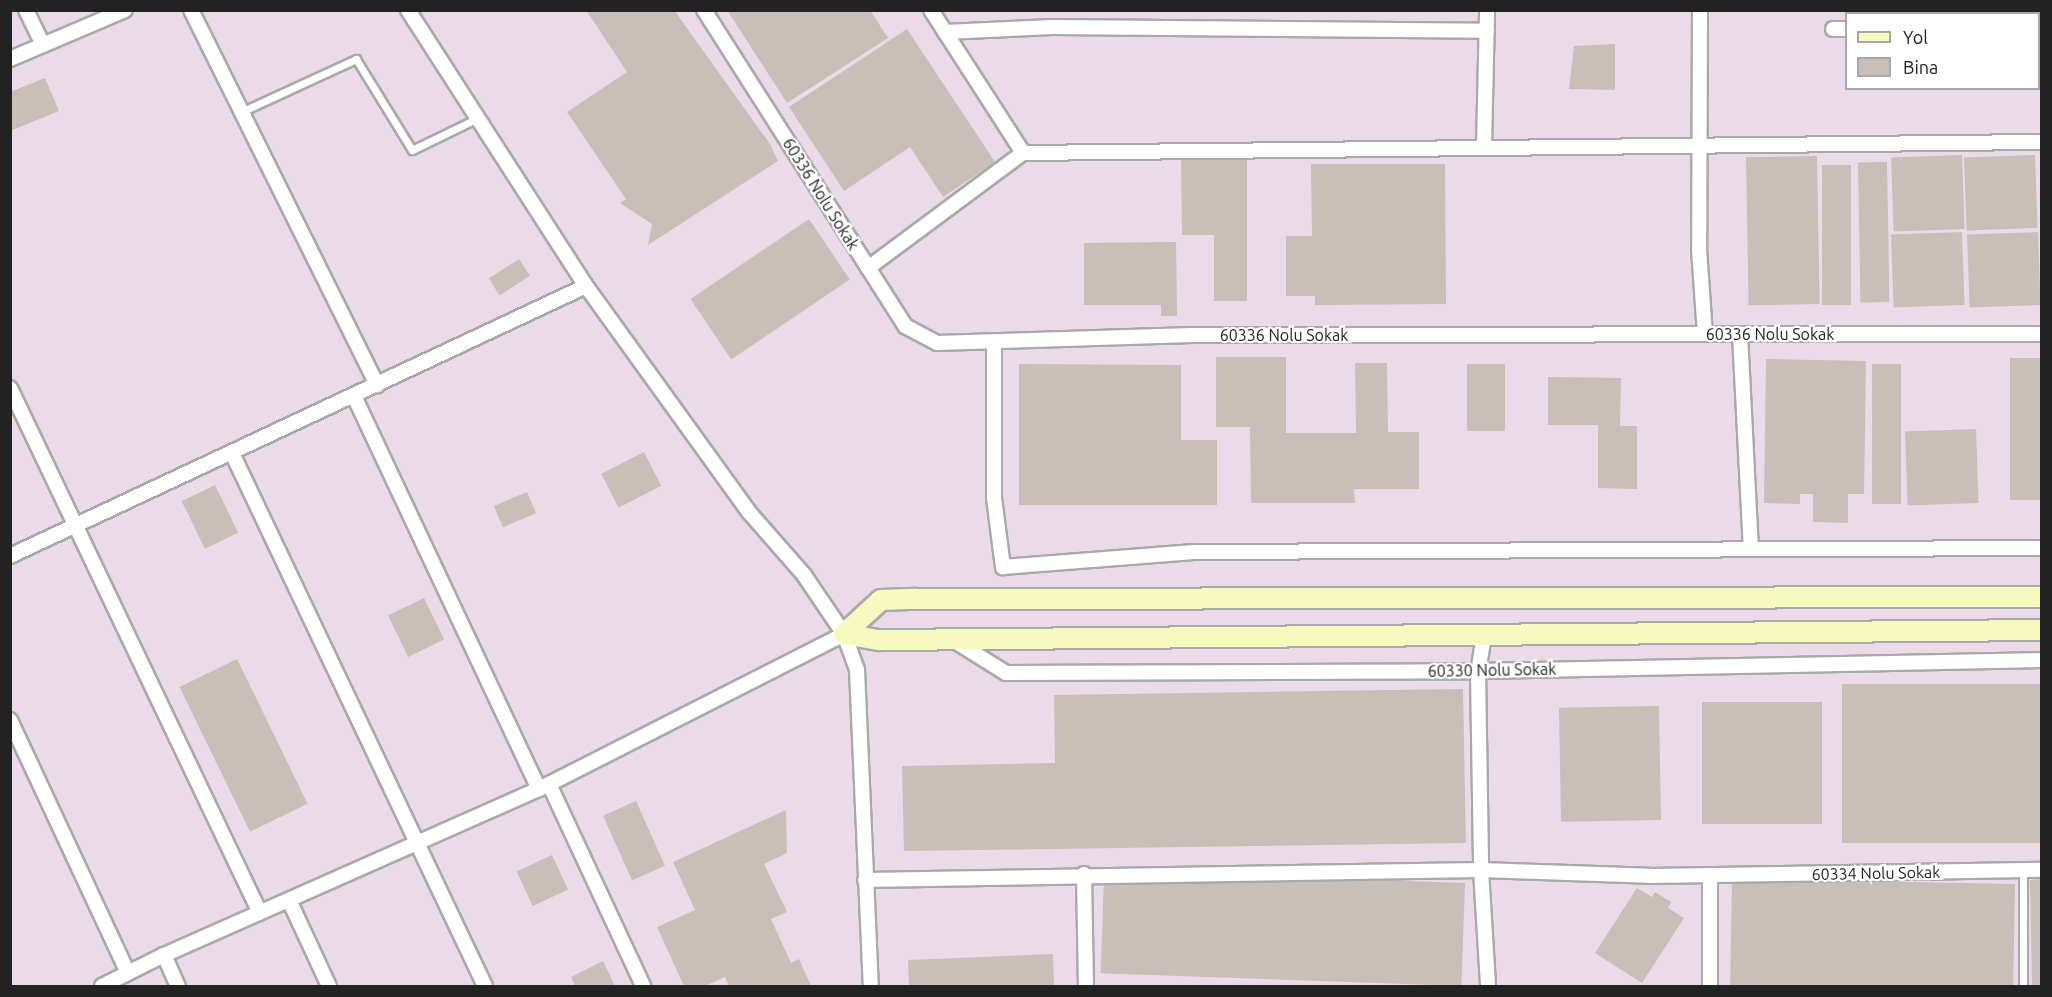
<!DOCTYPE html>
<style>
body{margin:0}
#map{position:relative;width:2052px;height:997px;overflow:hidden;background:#f2efe9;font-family:Ubuntu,sans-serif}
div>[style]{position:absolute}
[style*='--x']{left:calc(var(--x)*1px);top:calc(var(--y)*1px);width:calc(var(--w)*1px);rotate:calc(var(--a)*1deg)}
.industrial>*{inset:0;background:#ebdbe8}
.building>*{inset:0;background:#c7bfb8;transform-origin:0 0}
.roads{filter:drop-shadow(2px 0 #a9a9a9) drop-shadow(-2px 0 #a9a9a9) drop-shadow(0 2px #a9a9a9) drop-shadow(0 -2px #a9a9a9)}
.lane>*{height:7px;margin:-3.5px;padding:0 3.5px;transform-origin:3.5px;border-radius:3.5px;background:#fff}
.street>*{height:14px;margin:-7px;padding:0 7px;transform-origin:7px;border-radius:7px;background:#fff}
.secondary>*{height:20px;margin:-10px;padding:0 10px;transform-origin:10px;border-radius:10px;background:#f7fabf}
span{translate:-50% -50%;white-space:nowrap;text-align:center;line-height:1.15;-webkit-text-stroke:4.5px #fff;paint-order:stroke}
.street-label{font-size:16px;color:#222}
.frame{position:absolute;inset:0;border:12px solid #222;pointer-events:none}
.legend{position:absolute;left:1845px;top:12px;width:195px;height:78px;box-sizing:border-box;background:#fff;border:2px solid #a7a7a7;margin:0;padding:8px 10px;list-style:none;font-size:18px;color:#222}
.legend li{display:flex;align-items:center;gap:12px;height:30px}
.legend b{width:30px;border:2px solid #a7a7a7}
</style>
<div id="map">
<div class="industrial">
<i style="clip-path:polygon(evenodd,10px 11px,2041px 11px,2041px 986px,11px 986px,10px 11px,1846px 14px,2038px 14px,2038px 88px,1846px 88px,1846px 14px)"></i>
</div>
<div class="building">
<i style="clip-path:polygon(586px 10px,674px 10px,770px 144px,778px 161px,648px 245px,652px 224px,620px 203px,626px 199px,567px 112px,627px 72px)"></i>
<i style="clip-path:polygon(727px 10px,870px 10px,888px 38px,787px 103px)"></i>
<i style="clip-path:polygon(907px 29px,995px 162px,943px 197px,910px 147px,844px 191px,789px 107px)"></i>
<i style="clip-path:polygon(1615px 44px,1615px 90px,1569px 89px,1574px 46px)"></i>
<i style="clip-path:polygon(45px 78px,59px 111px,10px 131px,10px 92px)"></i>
<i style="left:1962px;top:155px;width:74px;height:71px;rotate:88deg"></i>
<i style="left:2035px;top:155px;width:73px;height:71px;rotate:88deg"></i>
<i style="left:1817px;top:156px;width:148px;height:71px;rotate:89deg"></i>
<i style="clip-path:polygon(1181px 159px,1247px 159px,1247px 301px,1214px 301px,1214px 235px,1182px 235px)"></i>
<i style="left:1887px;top:162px;width:140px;height:29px;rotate:89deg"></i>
<i style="clip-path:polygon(1311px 164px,1445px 164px,1446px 304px,1315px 305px,1315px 296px,1286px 296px,1286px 236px,1312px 236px)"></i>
<i style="left:1822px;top:165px;width:29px;height:140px"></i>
<i style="left:809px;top:219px;width:73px;height:143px;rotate:56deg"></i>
<i style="left:1962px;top:232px;width:73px;height:71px;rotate:88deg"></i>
<i style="left:2038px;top:232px;width:73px;height:71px;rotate:88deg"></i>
<i style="clip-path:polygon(1176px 242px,1177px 316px,1161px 316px,1161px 305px,1084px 305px,1084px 243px)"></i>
<i style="left:519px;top:259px;width:20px;height:36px;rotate:57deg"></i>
<i style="clip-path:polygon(1216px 357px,1286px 357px,1286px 433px,1356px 433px,1355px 363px,1387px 363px,1388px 432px,1419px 432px,1419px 489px,1354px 489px,1355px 503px,1251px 503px,1250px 427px,1216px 427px)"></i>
<i style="left:2010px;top:358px;width:32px;height:142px"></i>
<i style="clip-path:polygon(1766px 359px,1866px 361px,1864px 494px,1848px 494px,1848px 523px,1813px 522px,1813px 494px,1800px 494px,1800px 504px,1764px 503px)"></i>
<i style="clip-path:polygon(1019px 364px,1181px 365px,1181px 440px,1217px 440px,1217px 505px,1019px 505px)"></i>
<i style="left:1467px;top:364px;width:38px;height:67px"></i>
<i style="left:1872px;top:364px;width:29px;height:140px"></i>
<i style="clip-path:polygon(1548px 377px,1621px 378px,1620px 426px,1637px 426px,1637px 489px,1598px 488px,1598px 425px,1548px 425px)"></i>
<i style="left:1976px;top:429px;width:74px;height:71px;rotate:88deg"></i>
<i style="left:644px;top:452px;width:38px;height:48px;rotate:63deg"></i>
<i style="left:215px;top:485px;width:53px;height:37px;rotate:64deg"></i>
<i style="left:527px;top:492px;width:23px;height:36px;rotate:67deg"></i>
<i style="left:424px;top:598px;width:46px;height:40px;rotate:64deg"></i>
<i style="left:237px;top:659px;width:161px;height:64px;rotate:64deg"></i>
<i style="left:2042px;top:684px;width:159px;height:200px;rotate:90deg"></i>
<i style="clip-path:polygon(1463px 689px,1466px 843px,904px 851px,902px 766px,1055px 763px,1054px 695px)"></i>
<i style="left:1822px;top:702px;width:122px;height:120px;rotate:90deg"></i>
<i style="left:1659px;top:706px;width:114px;height:100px;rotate:89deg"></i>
<i style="left:636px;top:801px;width:71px;height:36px;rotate:66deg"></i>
<i style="clip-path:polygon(786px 810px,787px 853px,764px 864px,787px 912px,771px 919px,791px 963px,799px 959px,811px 986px,729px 986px,725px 977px,705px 986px,684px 986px,657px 927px,695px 910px,673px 862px)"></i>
<i style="left:552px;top:855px;width:38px;height:39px;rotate:65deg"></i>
<i style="left:1732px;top:879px;width:283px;height:107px;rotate:1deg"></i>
<i style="clip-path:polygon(2042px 879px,2042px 986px,2032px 986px,2030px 880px)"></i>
<i style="left:1465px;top:883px;width:103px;height:361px;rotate:92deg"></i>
<i style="clip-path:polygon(1637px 888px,1652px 897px,1655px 892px,1671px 902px,1668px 908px,1684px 918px,1642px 983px,1595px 953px)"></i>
<i style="clip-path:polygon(1053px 954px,1054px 986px,909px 986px,908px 960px)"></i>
<i style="clip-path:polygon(603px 961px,615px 986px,575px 986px,571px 977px)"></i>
</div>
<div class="roads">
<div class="lane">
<i style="--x:241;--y:112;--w:127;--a:-24.7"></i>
<i style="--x:356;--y:59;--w:107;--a:58.4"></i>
<i style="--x:412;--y:150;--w:73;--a:-25.9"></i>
<i style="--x:2023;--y:871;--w:115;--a:90"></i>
</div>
<div class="street">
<i style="--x:26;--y:10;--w:39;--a:64"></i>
<i style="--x:191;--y:10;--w:419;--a:63.6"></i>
<i style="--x:408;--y:10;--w:328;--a:57.2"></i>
<i style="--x:586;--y:286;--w:277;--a:54.2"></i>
<i style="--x:748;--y:511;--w:85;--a:48.8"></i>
<i style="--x:804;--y:575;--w:71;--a:55.9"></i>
<i style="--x:844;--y:634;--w:38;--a:70"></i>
<i style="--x:857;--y:670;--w:316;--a:87.5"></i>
<i style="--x:704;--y:10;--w:375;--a:57.5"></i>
<i style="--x:905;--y:326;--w:36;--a:28"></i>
<i style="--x:937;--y:343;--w:255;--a:-1.8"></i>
<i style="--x:1192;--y:335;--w:850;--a:-0.07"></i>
<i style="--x:931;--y:10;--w:170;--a:57.2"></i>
<i style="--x:1700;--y:10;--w:239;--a:90.2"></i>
<i style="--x:1699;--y:249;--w:85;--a:86"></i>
<i style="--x:2038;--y:27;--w:4;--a:0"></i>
<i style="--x:1833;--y:29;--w:13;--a:0"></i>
<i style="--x:945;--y:32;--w:107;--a:-2.7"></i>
<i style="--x:1052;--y:27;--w:435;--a:0.5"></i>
<i style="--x:10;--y:59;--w:125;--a:-23.1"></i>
<i style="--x:1484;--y:146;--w:136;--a:-88.7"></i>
<i style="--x:868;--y:268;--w:193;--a:-36.6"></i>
<i style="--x:1023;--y:153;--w:1019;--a:-0.62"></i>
<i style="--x:1740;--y:334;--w:215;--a:87.1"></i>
<i style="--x:994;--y:342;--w:156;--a:90"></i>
<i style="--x:994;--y:498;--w:70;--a:82.6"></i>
<i style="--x:1003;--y:567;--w:191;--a:-4.5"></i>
<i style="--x:1193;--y:552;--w:849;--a:-0.27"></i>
<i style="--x:10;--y:388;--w:581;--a:64.54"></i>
<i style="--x:354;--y:396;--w:434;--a:64.8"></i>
<i style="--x:232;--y:453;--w:590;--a:64.61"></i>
<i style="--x:10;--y:556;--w:636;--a:-25.11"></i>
<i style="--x:1484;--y:635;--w:36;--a:99"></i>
<i style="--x:1478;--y:671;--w:199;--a:89.1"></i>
<i style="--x:1481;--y:870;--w:116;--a:86.5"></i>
<i style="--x:953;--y:640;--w:62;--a:31.9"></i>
<i style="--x:1006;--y:673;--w:472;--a:-0.2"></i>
<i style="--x:1478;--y:671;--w:564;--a:-1.12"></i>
<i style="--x:10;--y:720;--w:279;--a:65"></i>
<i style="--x:549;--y:784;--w:223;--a:65"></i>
<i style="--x:1084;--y:874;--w:112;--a:89"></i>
<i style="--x:1710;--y:875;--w:111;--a:90"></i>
<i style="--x:865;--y:880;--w:616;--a:-0.93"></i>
<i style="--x:1481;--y:870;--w:168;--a:2"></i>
<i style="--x:1649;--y:876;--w:393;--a:-0.9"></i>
<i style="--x:289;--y:900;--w:95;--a:65.1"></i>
<i style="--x:164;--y:955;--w:34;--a:66"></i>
<i style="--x:102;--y:986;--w:69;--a:-26.6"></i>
<i style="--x:164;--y:955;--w:410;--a:-23.9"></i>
<i style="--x:539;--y:789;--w:342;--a:-26.9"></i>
</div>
<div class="secondary">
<i style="--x:844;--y:634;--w:50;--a:-42.6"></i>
<i style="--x:881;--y:600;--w:35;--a:-2"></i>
<i style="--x:916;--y:599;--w:1126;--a:-0.1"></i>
<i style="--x:844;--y:634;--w:36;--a:10"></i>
<i style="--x:879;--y:640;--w:1163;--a:-0.49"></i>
</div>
</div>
<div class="street-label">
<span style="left:821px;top:194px;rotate:58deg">60336 Nolu Sokak</span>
<span style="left:1770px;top:334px">60336 Nolu Sokak</span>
<span style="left:1284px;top:335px">60336 Nolu Sokak</span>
<span style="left:1492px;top:670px;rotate:-1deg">60330 Nolu Sokak</span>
<span style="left:1876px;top:873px;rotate:-1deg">60334 Nolu Sokak</span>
</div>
<div class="frame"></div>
<ul class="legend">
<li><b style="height:8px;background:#f7fabf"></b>Yol</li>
<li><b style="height:16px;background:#c7bfb8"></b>Bina</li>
</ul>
</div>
